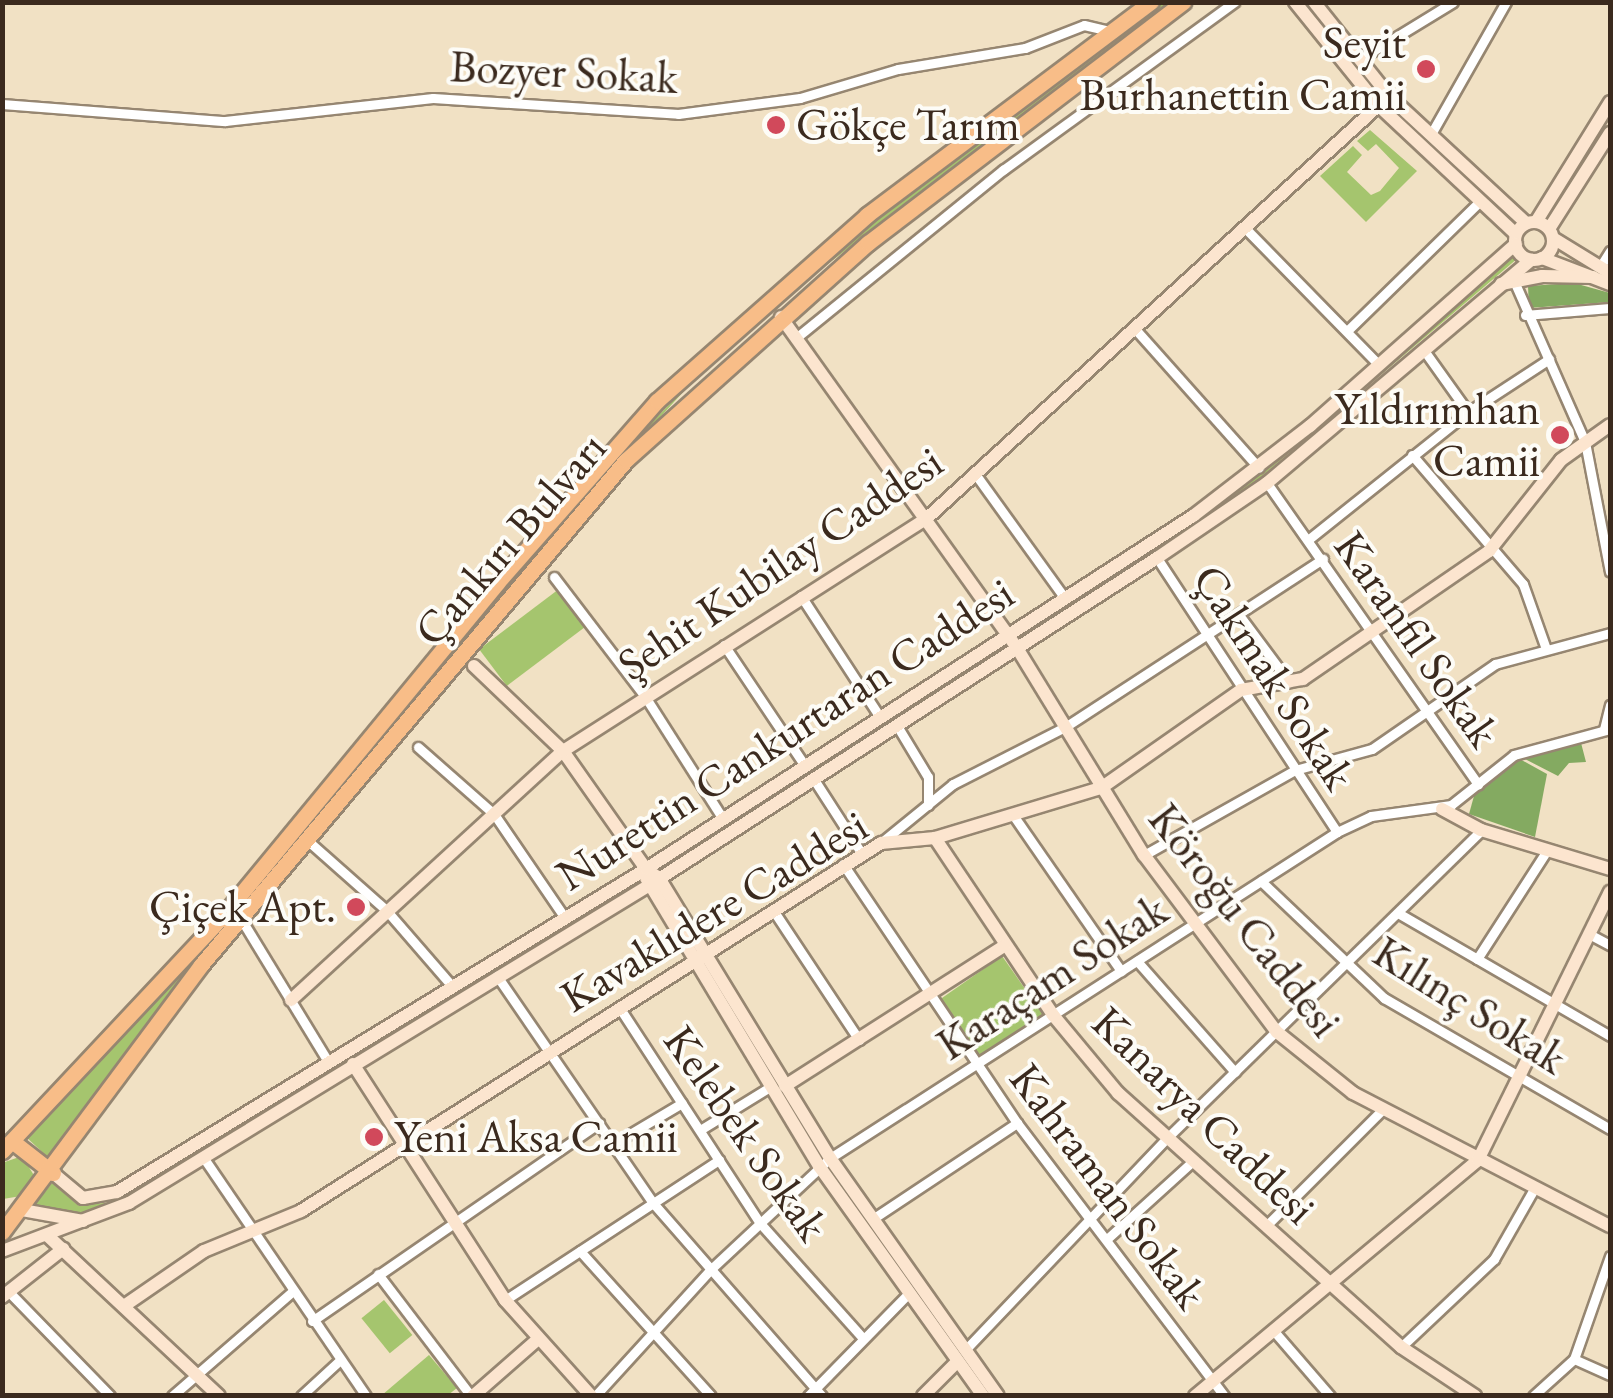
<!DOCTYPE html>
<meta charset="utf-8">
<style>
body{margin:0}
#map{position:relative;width:1613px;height:1398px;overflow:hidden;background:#f1e1c4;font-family:"EB Garamond",serif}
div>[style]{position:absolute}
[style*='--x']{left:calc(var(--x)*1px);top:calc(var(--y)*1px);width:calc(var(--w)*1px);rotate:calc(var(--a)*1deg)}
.green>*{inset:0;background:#a5c56e;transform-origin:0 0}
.forest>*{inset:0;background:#84aa61}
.roads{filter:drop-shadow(2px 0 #968671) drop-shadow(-2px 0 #968671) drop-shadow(0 2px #968671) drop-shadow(0 -2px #968671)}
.street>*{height:9px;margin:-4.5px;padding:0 4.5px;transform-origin:4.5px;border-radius:4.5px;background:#fff}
.secondary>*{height:12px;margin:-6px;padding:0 6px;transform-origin:6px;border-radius:6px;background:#fce5cf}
.secondary>.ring{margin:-6px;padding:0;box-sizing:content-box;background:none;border:12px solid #fce5cf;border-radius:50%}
.highway>*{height:15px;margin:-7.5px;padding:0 7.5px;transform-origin:7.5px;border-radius:7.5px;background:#f8bd88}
.dots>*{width:28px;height:28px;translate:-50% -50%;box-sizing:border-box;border:5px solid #fdfcf7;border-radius:50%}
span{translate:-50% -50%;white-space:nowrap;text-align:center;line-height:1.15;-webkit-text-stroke:8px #fdfcf7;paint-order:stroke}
.poi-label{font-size:45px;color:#3b2a1e}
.right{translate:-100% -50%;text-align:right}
.left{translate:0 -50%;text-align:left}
.street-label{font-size:45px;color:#3b2a1e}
.frame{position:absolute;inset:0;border:5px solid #3b2a1e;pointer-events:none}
</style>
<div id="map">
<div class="green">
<i style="clip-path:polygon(1160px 3px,1170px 3px,795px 289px,871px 224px)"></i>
<i style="clip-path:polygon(1370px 130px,1417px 171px,1366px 222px,1320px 176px,1353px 146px,1362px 155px,1347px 172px,1371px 195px,1380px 191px,1399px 168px,1376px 144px,1368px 151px,1357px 141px)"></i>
<i style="clip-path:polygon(1513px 253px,1518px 258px,1255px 482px,1180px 535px,1027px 631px,1265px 471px)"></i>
<i style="clip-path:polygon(707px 366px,541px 547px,174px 988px,53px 1162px,25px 1136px,175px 980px,589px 486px)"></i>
<i style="left:559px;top:589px;width:46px;height:100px;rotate:53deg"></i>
<i style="left:1002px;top:956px;width:75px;height:78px;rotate:55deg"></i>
<i style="clip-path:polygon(402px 1025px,110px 1206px,81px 1214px,32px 1208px,52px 1183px,79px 1206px,111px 1202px)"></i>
<i style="clip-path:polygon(22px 1156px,35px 1177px,21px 1196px,3px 1199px,2px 1163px)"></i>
<i style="left:384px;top:1300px;width:45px;height:29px;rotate:51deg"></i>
<i style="clip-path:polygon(429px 1355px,457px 1388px,448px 1395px,382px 1395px)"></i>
</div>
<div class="forest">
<i style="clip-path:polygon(1574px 283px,1610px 293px,1610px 302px,1529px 308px,1528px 286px)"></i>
<i style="clip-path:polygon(1580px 739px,1586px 762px,1569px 763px,1558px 776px,1521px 757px)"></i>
<i style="clip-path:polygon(1518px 758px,1547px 774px,1535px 837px,1469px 814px,1474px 796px)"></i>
</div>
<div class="roads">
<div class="street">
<i style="--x:1360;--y:59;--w:109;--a:-31.5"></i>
<i style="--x:2;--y:104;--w:224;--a:4.4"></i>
<i style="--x:225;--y:121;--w:209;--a:-6.3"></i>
<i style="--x:433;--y:98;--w:246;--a:3.7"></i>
<i style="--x:678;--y:114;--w:123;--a:-7.5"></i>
<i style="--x:800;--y:98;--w:102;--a:-16.5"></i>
<i style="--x:898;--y:69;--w:129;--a:-9.4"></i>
<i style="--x:1025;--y:48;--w:63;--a:-21.3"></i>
<i style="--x:1084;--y:25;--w:28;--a:13"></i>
<i style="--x:1431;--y:134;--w:152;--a:-60.4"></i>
<i style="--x:1246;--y:229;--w:189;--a:45.6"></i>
<i style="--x:1600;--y:267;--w:19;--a:-58"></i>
<i style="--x:1514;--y:281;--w:176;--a:66.2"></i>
<i style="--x:1585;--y:442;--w:132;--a:79.1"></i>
<i style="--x:1525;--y:315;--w:85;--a:-4.7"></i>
<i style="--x:1137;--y:331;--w:183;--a:48.3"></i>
<i style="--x:1347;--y:331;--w:186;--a:-44.3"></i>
<i style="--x:796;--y:338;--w:267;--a:-39.1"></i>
<i style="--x:1003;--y:170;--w:286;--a:-36"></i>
<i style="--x:1423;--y:349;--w:77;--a:54.5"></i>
<i style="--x:1412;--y:455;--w:170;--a:49.3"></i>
<i style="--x:1523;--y:584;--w:69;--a:70.5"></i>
<i style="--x:976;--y:475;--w:150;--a:54.2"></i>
<i style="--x:1267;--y:483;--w:368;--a:55"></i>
<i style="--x:1309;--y:539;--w:203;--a:-38.6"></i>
<i style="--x:1468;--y:412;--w:97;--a:-33.2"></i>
<i style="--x:1157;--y:558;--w:328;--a:56.7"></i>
<i style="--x:554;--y:577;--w:148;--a:52.7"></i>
<i style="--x:644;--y:695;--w:147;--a:57.5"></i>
<i style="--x:801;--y:596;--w:145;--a:56.9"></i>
<i style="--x:1239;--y:615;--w:84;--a:53.3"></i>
<i style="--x:724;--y:645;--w:146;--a:56.2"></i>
<i style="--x:896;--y:724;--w:62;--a:58.9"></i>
<i style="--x:928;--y:777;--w:28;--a:90"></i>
<i style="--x:1604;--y:729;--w:25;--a:-76"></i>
<i style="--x:418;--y:747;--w:101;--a:41.4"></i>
<i style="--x:494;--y:814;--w:126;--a:55.7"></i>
<i style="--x:813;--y:778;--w:90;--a:57.2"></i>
<i style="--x:1013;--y:815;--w:190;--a:55.3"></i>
<i style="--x:306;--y:839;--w:108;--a:41.6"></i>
<i style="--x:387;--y:911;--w:99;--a:49.1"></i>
<i style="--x:883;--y:841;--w:90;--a:-39.2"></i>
<i style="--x:953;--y:784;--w:126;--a:-27"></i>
<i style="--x:1065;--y:727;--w:308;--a:-33.1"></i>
<i style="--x:1144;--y:855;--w:173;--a:-29.4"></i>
<i style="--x:1295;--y:770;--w:80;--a:-15.3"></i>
<i style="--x:1372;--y:749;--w:150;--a:-34.6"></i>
<i style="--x:1495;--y:664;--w:119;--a:-15.1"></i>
<i style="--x:843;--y:864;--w:312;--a:56.1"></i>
<i style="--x:1017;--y:1123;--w:343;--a:52.8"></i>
<i style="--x:1261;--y:881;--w:170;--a:43.6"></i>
<i style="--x:1384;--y:998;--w:261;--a:30.1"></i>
<i style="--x:773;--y:910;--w:156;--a:56.5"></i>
<i style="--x:1398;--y:913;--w:245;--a:30.1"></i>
<i style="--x:241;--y:919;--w:165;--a:58.6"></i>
<i style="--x:1589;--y:934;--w:24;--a:28"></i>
<i style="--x:1477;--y:959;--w:131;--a:-57.2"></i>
<i style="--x:1137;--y:961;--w:148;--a:48.6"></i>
<i style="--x:497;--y:976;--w:275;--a:55.5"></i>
<i style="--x:653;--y:1203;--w:257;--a:48.8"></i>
<i style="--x:619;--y:1007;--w:258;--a:56.9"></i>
<i style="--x:760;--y:1223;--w:154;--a:48.2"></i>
<i style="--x:700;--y:1130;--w:82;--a:-31.6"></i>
<i style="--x:613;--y:1144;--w:80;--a:-30.7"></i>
<i style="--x:203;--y:1157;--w:289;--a:55.7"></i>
<i style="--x:874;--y:1218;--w:172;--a:-33.6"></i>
<i style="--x:1266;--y:1226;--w:165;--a:-45"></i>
<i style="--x:1108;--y:1238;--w:115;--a:-42.2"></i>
<i style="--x:580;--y:1251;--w:195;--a:47.9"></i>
<i style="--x:378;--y:1274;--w:153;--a:52.7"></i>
<i style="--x:9;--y:1292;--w:145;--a:45.8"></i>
<i style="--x:505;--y:1300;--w:256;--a:-33.2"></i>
<i style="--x:312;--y:1321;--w:349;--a:-34.6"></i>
<i style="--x:1273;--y:1330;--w:87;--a:49.2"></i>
<i style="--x:1401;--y:1347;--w:128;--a:-43.4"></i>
<i style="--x:1494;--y:1259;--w:83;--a:-60.3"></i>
<i style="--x:966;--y:1349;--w:291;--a:-46.4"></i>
<i style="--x:1167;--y:1138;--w:440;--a:-44.4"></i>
<i style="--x:1574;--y:1359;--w:39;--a:24"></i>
<i style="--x:172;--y:1396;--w:160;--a:-41"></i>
<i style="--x:301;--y:1396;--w:52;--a:-42.6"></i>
<i style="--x:595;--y:1396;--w:171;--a:-47.6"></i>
<i style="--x:710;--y:1270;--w:164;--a:-43"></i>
<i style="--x:830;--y:1158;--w:603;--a:-32.74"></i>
<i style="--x:1337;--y:832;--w:38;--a:-25"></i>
<i style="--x:1371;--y:816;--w:81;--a:-7.8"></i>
<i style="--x:1451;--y:805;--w:80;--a:-38.4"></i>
<i style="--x:1514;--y:755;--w:99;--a:-15.2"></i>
<i style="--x:808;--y:1396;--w:144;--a:-45.6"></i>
<i style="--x:1533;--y:1396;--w:55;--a:-42.1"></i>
<i style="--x:1574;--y:1359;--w:109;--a:-70.7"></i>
</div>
<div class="secondary">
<i style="--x:1295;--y:2;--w:134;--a:51.1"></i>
<i style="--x:1379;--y:106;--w:187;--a:43.1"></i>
<i style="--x:1314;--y:2;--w:120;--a:51.4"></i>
<i style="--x:1389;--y:96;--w:187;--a:42.8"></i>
<i style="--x:1536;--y:222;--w:141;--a:-58.3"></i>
<i class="ring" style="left:1515px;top:222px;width:26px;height:26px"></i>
<i style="--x:1549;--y:229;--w:114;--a:-57.6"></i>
<i style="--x:1553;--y:238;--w:67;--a:31.6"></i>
<i style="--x:1542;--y:258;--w:73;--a:20.9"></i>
<i style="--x:1501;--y:284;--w:42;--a:-11"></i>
<i style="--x:1542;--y:276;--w:51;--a:1.1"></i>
<i style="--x:781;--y:317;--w:407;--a:54.5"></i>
<i style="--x:1017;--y:648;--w:243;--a:58.5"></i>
<i style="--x:1144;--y:855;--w:221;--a:53.1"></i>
<i style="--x:1277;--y:1032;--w:97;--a:38.8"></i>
<i style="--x:1353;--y:1093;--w:289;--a:27.4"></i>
<i style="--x:474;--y:666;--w:123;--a:43.7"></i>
<i style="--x:563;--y:751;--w:144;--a:54.9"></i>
<i style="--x:646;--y:869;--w:16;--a:35"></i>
<i style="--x:659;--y:878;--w:328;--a:58.6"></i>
<i style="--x:830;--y:1158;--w:291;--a:54.8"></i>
<i style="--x:1442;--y:809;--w:44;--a:28.3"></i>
<i style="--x:1481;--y:830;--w:135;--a:16.8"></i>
<i style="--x:935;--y:838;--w:213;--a:56.3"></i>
<i style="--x:1053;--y:1015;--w:102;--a:50.2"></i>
<i style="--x:1118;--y:1093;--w:380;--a:41.9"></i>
<i style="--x:1401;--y:1347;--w:89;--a:33.5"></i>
<i style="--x:646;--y:878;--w:336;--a:59"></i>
<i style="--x:819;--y:1166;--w:282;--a:54.5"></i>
<i style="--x:291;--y:1000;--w:369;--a:-42.5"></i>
<i style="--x:563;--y:751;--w:431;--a:-32.6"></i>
<i style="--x:926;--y:519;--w:627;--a:-42.42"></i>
<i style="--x:353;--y:1064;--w:281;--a:57.2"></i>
<i style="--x:505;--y:1300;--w:129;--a:48.1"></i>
<i style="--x:785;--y:1086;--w:260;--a:-32.6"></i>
<i style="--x:53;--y:1173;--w:39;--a:40"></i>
<i style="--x:83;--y:1198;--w:35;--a:-10"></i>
<i style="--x:117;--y:1192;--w:620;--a:-31.41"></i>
<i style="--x:646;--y:869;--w:651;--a:-32.84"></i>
<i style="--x:1193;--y:516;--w:148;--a:-37.6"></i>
<i style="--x:1310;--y:426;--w:275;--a:-41.5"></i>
<i style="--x:22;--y:1210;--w:62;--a:10.2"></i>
<i style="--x:48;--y:1236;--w:234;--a:43.1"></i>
<i style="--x:2;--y:1251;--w:136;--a:-20.7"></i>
<i style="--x:129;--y:1203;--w:608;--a:-31.42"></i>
<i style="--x:648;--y:886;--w:606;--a:-32.8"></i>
<i style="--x:1157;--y:558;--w:133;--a:-34.3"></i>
<i style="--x:1267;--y:483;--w:346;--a:-40.2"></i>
<i style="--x:2;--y:1297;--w:78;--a:-38.2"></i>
<i style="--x:124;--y:1306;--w:97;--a:-34.5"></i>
<i style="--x:204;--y:1251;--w:105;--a:-22.4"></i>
<i style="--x:301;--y:1211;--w:687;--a:-32.39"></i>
<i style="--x:881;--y:843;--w:54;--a:-5.3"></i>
<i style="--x:935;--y:838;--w:173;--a:-16.8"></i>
<i style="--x:1101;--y:788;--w:171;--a:-35"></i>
<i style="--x:1241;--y:690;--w:63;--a:-10.1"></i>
<i style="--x:1303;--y:679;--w:226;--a:-34.5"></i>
<i style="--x:1489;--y:551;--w:116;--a:-51.6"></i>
<i style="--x:1561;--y:460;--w:60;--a:-35.5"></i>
<i style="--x:473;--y:1396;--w:85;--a:-41.2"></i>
<i style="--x:923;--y:1396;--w:49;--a:-45"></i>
<i style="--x:1195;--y:1396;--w:368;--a:-39.8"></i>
<i style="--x:1478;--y:1160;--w:299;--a:-63.8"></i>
</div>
<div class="highway">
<i style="--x:12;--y:1141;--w:52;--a:38"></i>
<i style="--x:2;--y:1151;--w:321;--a:-46.8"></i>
<i style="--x:222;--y:917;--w:433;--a:-50.5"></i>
<i style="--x:497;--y:583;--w:242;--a:-48.7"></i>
<i style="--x:657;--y:401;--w:281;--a:-41.5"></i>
<i style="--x:867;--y:215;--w:355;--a:-36.9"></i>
<i style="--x:2;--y:1232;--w:333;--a:-53.3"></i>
<i style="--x:201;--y:965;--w:660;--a:-49.92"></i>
<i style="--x:626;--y:460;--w:325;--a:-41.9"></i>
<i style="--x:868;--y:243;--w:397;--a:-37.4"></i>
</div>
</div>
<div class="dots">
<i style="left:1426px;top:69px;background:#d1495b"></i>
<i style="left:776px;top:125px;background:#d1495b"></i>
<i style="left:1560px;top:435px;background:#d1495b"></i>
<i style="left:356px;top:907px;background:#d1495b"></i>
<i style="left:374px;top:1137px;background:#d1495b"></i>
</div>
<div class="poi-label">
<span class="right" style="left:1406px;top:69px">Seyit<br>Burhanettin Camii</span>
<span class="left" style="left:796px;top:125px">Gökçe Tarım</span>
<span class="right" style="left:1540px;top:435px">Yıldırımhan<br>Camii</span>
<span class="right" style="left:336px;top:907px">Çiçek Apt.</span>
<span class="left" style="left:394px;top:1137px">Yeni Aksa Camii</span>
</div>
<div class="street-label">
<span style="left:564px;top:72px;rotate:3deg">Bozyer Sokak</span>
<span style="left:510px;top:539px;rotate:-49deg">Çankırı Bulvarı</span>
<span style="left:780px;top:563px;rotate:-34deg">Şehit Kubilay Caddesi</span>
<span style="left:1417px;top:639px;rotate:55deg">Karanfil Sokak</span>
<span style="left:1274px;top:677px;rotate:57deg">Çakmak Sokak</span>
<span style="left:785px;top:734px;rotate:-33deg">Nurettin Cankurtaran Caddesi</span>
<span style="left:714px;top:911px;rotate:-31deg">Kavaklıdere Caddesi</span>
<span style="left:1245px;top:920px;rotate:52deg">Köroğu Caddesi</span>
<span style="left:1052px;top:977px;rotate:-33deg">Karaçam Sokak</span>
<span style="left:1470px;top:1005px;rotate:32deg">Kılınç Sokak</span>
<span style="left:1204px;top:1115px;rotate:44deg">Kanarya Caddesi</span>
<span style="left:746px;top:1133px;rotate:55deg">Kelebek Sokak</span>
<span style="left:1108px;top:1186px;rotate:53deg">Kahraman Sokak</span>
</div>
<div class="frame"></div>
</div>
